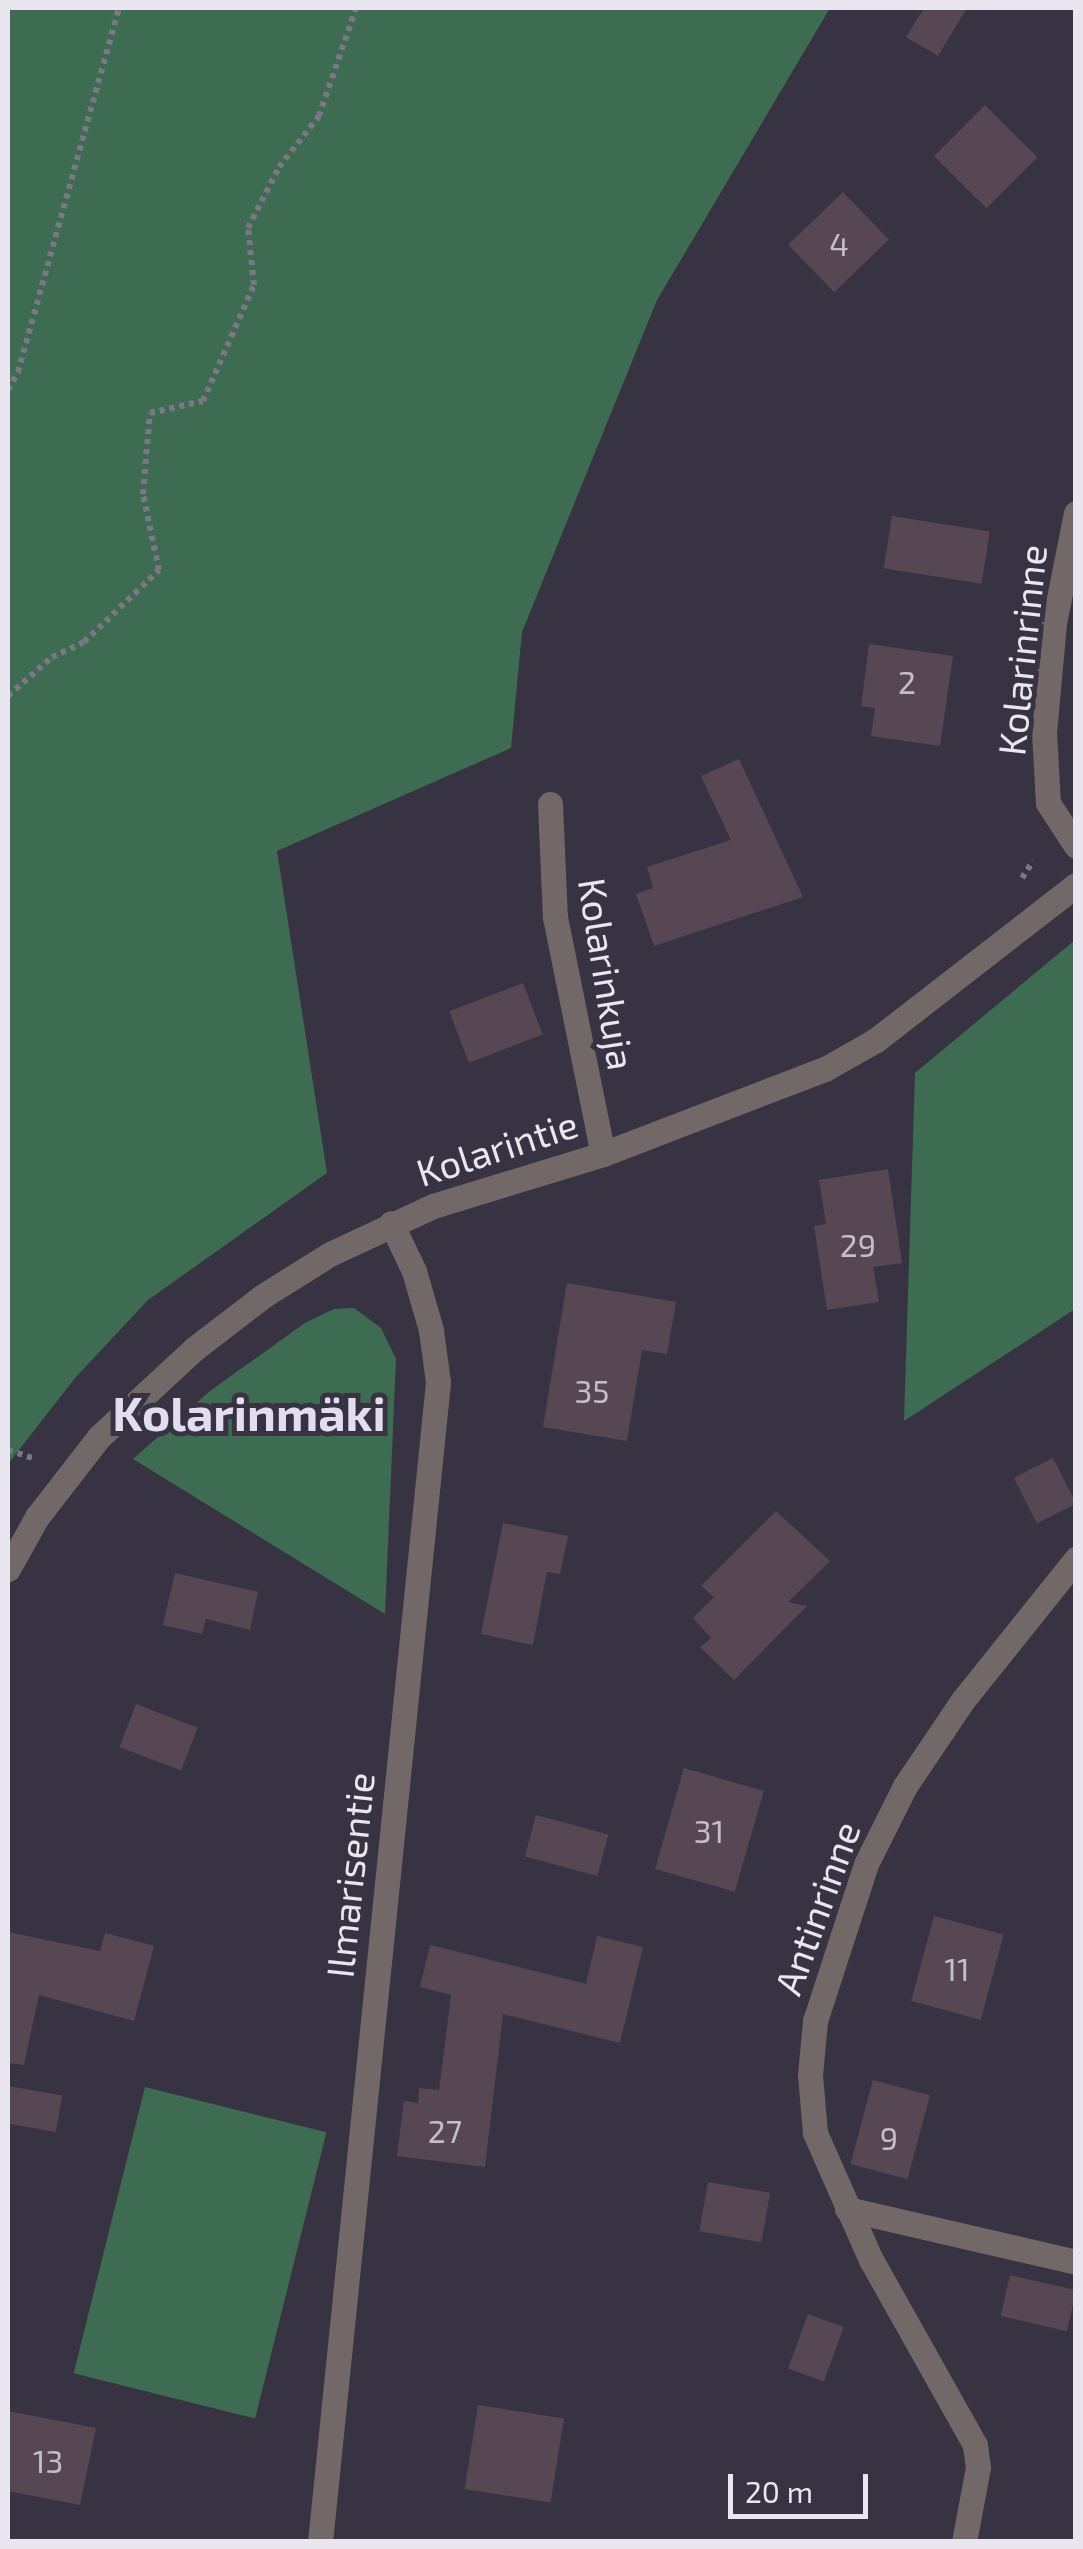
<!DOCTYPE html>
<meta charset="utf-8">
<style>
body{margin:0}
#map{position:relative;width:1083px;height:2549px;overflow:hidden;background:#383342;font-family:"Exo 2",sans-serif}
div>[style]{position:absolute}
[style*='--x']{left:calc(var(--x)*1px);top:calc(var(--y)*1px);width:calc(var(--w)*1px);rotate:calc(var(--a)*1deg)}
.green>*{inset:0;background:#3e6c52;transform-origin:0 0}
.building>*{inset:0;background:#564753;transform-origin:0 0}
.path>*{height:6px;margin-top:-3px;transform-origin:0;background:repeating-linear-gradient(90deg,#7c7784 0 5px,transparent 0 10px)}
.minor>*{height:25px;margin:-12.5px;padding:0 12.5px;transform-origin:12.5px;border-radius:12.5px;background:#726867}
span{translate:-50% -50%;white-space:nowrap;text-align:center;line-height:1.15;-webkit-text-stroke:10px #383342;paint-order:stroke}
.number-label{font-size:32px;color:#c5bec9}
.number-label span{-webkit-text-stroke-width:0}
.street-label{font-size:38px;color:#eae6f0}
.district-label{font-size:48px;color:#e3ddf0;font-weight:700}
.frame{position:absolute;inset:0;border:10px solid #eae6f0;pointer-events:none}
.scale{position:absolute;left:728px;top:2474px;width:140px;height:45px;box-sizing:border-box;border:5px solid #eae6f0;border-top:0;padding-left:12px;font-size:30px;line-height:35px;white-space:nowrap;color:#eae6f0;-webkit-text-stroke:8px #383342;paint-order:stroke}
</style>
<div id="map">
<div class="green">
<i style="clip-path:polygon(8px 8px,830px 8px,657px 300px,522px 632px,511px 748px,277px 851px,327px 1173px,148px 1300px,75px 1378px,8px 1464px)"></i>
<i style="clip-path:polygon(1075px 940px,1075px 1309px,904px 1421px,915px 1073px)"></i>
<i style="clip-path:polygon(354px 1308px,381px 1328px,396px 1359px,385px 1614px,133px 1459px,210px 1391px,305px 1323px,334px 1309px)"></i>
<i style="left:145px;top:2087px;width:187px;height:295px;rotate:14deg"></i>
</div>
<div class="building">
<i style="clip-path:polygon(924px 8px,967px 8px,938px 56px,906px 37px)"></i>
<i style="left:985px;top:105px;width:74px;height:72px;rotate:45deg"></i>
<i style="left:843px;top:192px;width:66px;height:76px;rotate:46deg"></i>
<i style="left:892px;top:516px;width:99px;height:53px;rotate:9deg"></i>
<i style="clip-path:polygon(869px 644px,953px 656px,940px 746px,871px 736px,875px 708px,861px 706px)"></i>
<i style="clip-path:polygon(739px 759px,803px 897px,654px 946px,636px 894px,653px 888px,647px 867px,731px 840px,701px 776px)"></i>
<i style="left:523px;top:983px;width:55px;height:79px;rotate:69deg"></i>
<i style="clip-path:polygon(888px 1169px,902px 1263px,873px 1267px,879px 1302px,827px 1310px,814px 1226px,826px 1224px,819px 1180px)"></i>
<i style="clip-path:polygon(567px 1283px,676px 1302px,667px 1354px,642px 1350px,627px 1441px,543px 1427px)"></i>
<i style="left:1053px;top:1458px;width:51px;height:44px;rotate:63deg"></i>
<i style="clip-path:polygon(776px 1511px,830px 1561px,788px 1602px,807px 1606px,734px 1680px,700px 1647px,711px 1638px,693px 1618px,714px 1597px,701px 1586px)"></i>
<i style="clip-path:polygon(503px 1523px,568px 1536px,560px 1574px,547px 1572px,533px 1645px,481px 1634px)"></i>
<i style="clip-path:polygon(175px 1573px,258px 1592px,250px 1630px,206px 1619px,202px 1634px,163px 1625px)"></i>
<i style="left:136px;top:1704px;width:66px;height:46px;rotate:21deg"></i>
<i style="left:684px;top:1768px;width:83px;height:105px;rotate:16deg"></i>
<i style="left:536px;top:1815px;width:75px;height:43px;rotate:15deg"></i>
<i style="left:934px;top:1916px;width:72px;height:88px;rotate:15deg"></i>
<i style="clip-path:polygon(8px 1932px,100px 1951px,105px 1933px,154px 1946px,134px 2021px,39px 1995px,24px 2065px,8px 2063px)"></i>
<i style="clip-path:polygon(597px 1936px,643px 1947px,620px 2043px,503px 2014px,485px 2167px,397px 2156px,404px 2101px,418px 2103px,419px 2088px,439px 2090px,451px 1995px,420px 1987px,430px 1945px,586px 1984px)"></i>
<i style="left:873px;top:2080px;width:59px;height:87px;rotate:15deg"></i>
<i style="left:8px;top:2086px;width:55px;height:37px;rotate:10deg"></i>
<i style="left:708px;top:2182px;width:63px;height:50px;rotate:10deg"></i>
<i style="left:1010px;top:2275px;width:68px;height:42px;rotate:13deg"></i>
<i style="left:808px;top:2314px;width:38px;height:58px;rotate:20deg"></i>
<i style="left:478px;top:2405px;width:87px;height:85px;rotate:9deg"></i>
<i style="clip-path:polygon(8px 2411px,96px 2428px,80px 2505px,8px 2491px)"></i>
</div>
<div class="path">
<i style="--x:8;--y:390;--w:21;--a:-61"></i>
<i style="--x:18;--y:372;--w:378;--a:-74.5"></i>
<i style="--x:8;--y:696;--w:59;--a:-41.6"></i>
<i style="--x:52;--y:657;--w:35;--a:-25"></i>
<i style="--x:84;--y:642;--w:104;--a:-43.8"></i>
<i style="--x:159;--y:570;--w:78;--a:-101.9"></i>
<i style="--x:143;--y:494;--w:81;--a:-85.1"></i>
<i style="--x:150;--y:413;--w:54;--a:-12.8"></i>
<i style="--x:203;--y:401;--w:127;--a:-66.3"></i>
<i style="--x:254;--y:285;--w:57;--a:-96"></i>
<i style="--x:248;--y:228;--w:68;--a:-63.1"></i>
<i style="--x:279;--y:167;--w:65;--a:-51.9"></i>
<i style="--x:319;--y:116;--w:114;--a:-71.1"></i>
<i style="--x:1022;--y:878;--w:20;--a:-57"></i>
<i style="--x:8;--y:1450;--w:28;--a:18"></i>
</div>
<div class="minor">
<i style="--x:1076;--y:513;--w:112;--a:101.3"></i>
<i style="--x:1054;--y:623;--w:109;--a:95.2"></i>
<i style="--x:1044;--y:732;--w:71;--a:86.8"></i>
<i style="--x:1048;--y:803;--w:51;--a:56.9"></i>
<i style="--x:550;--y:804;--w:113;--a:87.5"></i>
<i style="--x:555;--y:917;--w:242;--a:78.6"></i>
<i style="--x:8;--y:1569;--w:60;--a:-60.9"></i>
<i style="--x:37;--y:1517;--w:101;--a:-52.2"></i>
<i style="--x:99;--y:1437;--w:129;--a:-42.8"></i>
<i style="--x:194;--y:1349;--w:87;--a:-37.5"></i>
<i style="--x:263;--y:1296;--w:79;--a:-32.1"></i>
<i style="--x:330;--y:1254;--w:114;--a:-25"></i>
<i style="--x:433;--y:1206;--w:178;--a:-17"></i>
<i style="--x:603;--y:1154;--w:238;--a:-21"></i>
<i style="--x:825;--y:1069;--w:59;--a:-29.6"></i>
<i style="--x:876;--y:1040;--w:253;--a:-37.8"></i>
<i style="--x:847;--y:2209;--w:235;--a:13"></i>
<i style="--x:320;--y:2542;--w:1166;--a:-84.19"></i>
<i style="--x:438;--y:1382;--w:52;--a:-97.7"></i>
<i style="--x:431;--y:1330;--w:61;--a:-106.1"></i>
<i style="--x:414;--y:1271;--w:53;--a:-115.6"></i>
<i style="--x:964;--y:2542;--w:76;--a:-79.4"></i>
<i style="--x:978;--y:2467;--w:22;--a:-98"></i>
<i style="--x:975;--y:2445;--w:212;--a:-119.3"></i>
<i style="--x:871;--y:2260;--w:139;--a:-113.8"></i>
<i style="--x:815;--y:2133;--w:58;--a:-94.9"></i>
<i style="--x:810;--y:2075;--w:54;--a:-84.7"></i>
<i style="--x:815;--y:2021;--w:165;--a:-72"></i>
<i style="--x:866;--y:1864;--w:87;--a:-63.4"></i>
<i style="--x:905;--y:1786;--w:104;--a:-56"></i>
<i style="--x:963;--y:1700;--w:181;--a:-51.3"></i>
</div>
<div class="number-label">
<span style="left:839px;top:243px">4</span>
<span style="left:907px;top:681px">2</span>
<span style="left:858px;top:1244px">29</span>
<span style="left:592px;top:1390px">35</span>
<span style="left:709px;top:1830px">31</span>
<span style="left:957px;top:1968px">11</span>
<span style="left:445px;top:2130px">27</span>
<span style="left:889px;top:2137px">9</span>
<span style="left:48px;top:2460px">13</span>
</div>
<div class="street-label">
<span style="left:1022px;top:650px;rotate:-84deg">Kolarinrinne</span>
<span style="left:607px;top:974px;rotate:81deg">Kolarinkuja</span>
<span style="left:497px;top:1148px;rotate:-18deg">Kolarintie</span>
<span style="left:350px;top:1875px;rotate:-84deg">Ilmarisentie</span>
<span style="left:817px;top:1908px;rotate:-70deg">Antinrinne</span>
</div>
<div class="district-label">
<span style="left:249px;top:1413px">Kolarinmäki</span>
</div>
<div class="frame"></div>
<div class="scale">20 m</div>
</div>
